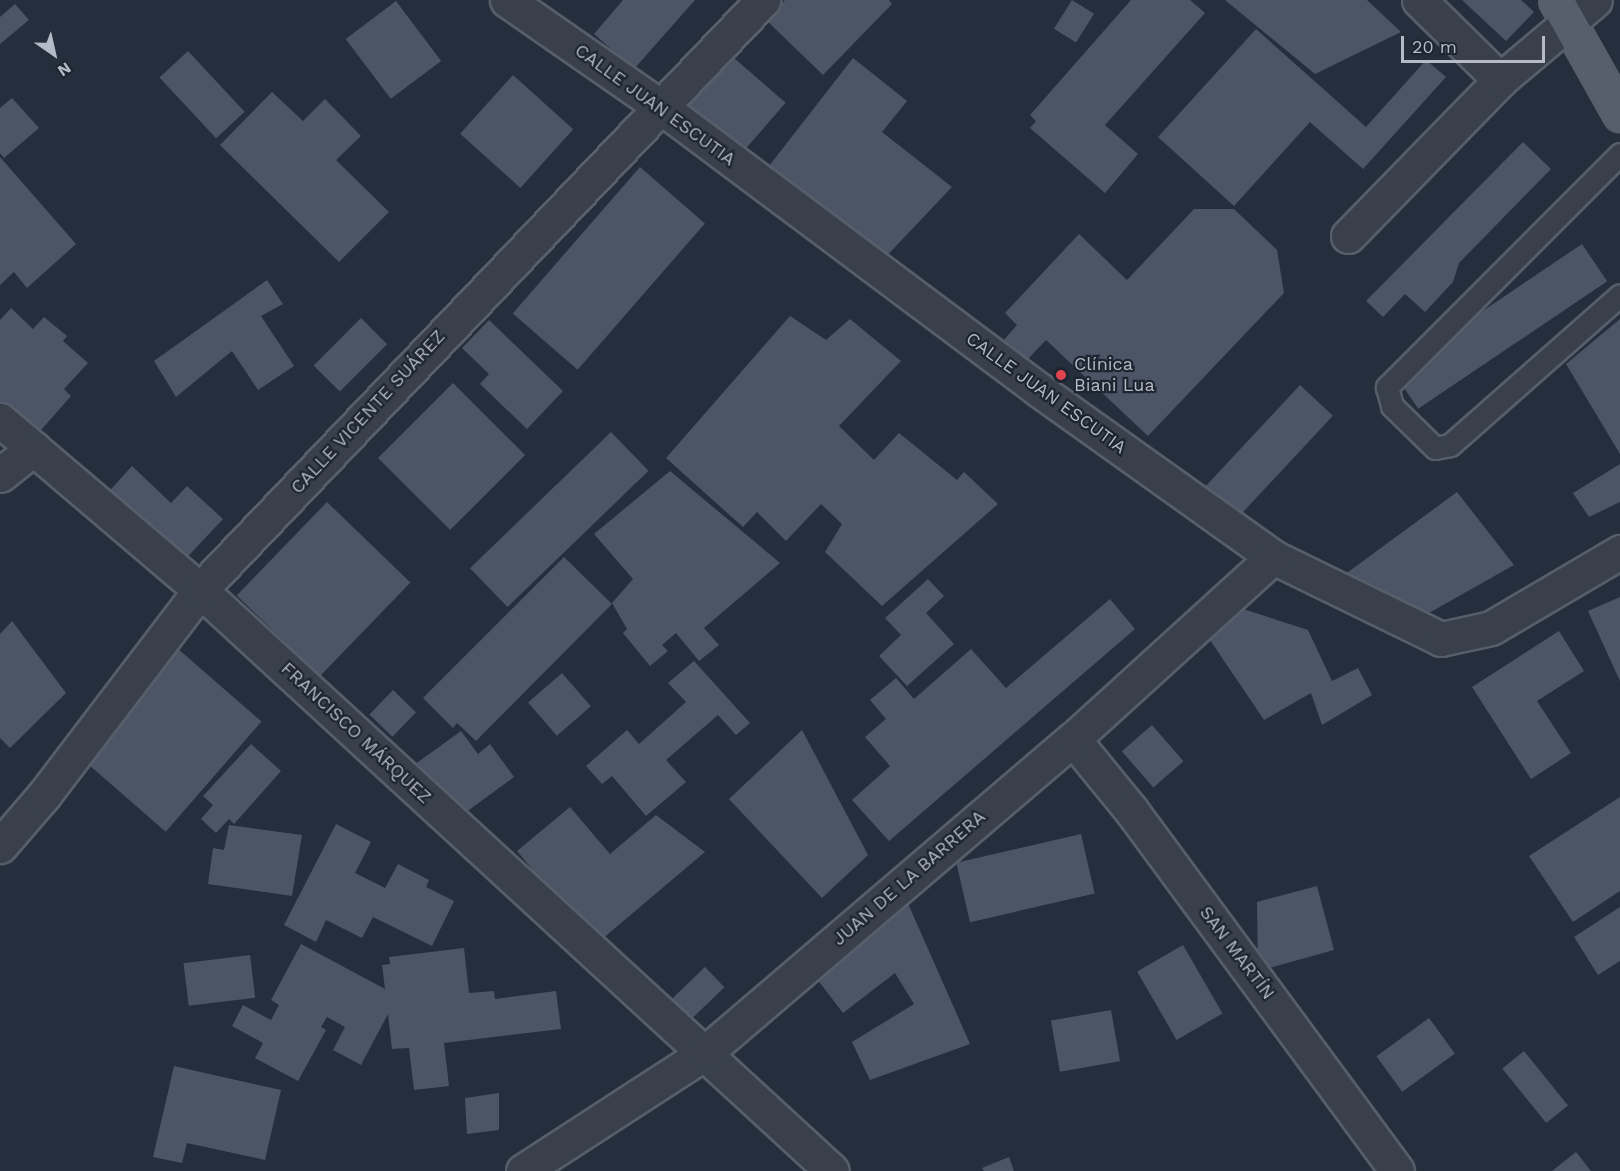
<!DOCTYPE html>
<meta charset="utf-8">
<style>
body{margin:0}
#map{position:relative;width:1620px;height:1171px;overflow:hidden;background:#252e3c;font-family:"Work Sans",sans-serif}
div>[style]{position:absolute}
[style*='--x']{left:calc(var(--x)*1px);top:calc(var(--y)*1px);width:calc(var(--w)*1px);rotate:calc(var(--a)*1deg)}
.building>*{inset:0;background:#4b5565;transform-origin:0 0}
.roads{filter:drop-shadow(2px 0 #575e6a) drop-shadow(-2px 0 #575e6a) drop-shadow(0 2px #575e6a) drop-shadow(0 -2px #575e6a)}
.service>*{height:21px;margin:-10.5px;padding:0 10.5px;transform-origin:10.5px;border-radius:10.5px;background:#39404c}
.minor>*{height:33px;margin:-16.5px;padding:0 16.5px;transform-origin:16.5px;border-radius:16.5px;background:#39404c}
.primary>*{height:33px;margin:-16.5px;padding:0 16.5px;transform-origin:16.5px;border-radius:16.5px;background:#575f6c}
.dots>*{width:16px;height:16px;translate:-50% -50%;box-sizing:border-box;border:3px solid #1e2531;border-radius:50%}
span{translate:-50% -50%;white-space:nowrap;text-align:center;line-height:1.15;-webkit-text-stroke:4.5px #1e2531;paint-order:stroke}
.street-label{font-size:18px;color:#b4bbc7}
.poi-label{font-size:18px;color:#b4bbc7}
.left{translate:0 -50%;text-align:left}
.north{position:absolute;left:24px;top:24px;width:60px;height:60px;-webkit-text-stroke:4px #1e2531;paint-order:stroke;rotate:146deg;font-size:16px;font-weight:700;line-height:24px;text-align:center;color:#b4bbc7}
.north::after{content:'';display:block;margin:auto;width:21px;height:27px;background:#b4bbc7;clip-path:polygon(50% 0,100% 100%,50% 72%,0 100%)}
.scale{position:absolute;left:1401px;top:36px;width:144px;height:27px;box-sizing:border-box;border:3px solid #b4bbc7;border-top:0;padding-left:8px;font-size:18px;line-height:21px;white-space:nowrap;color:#b4bbc7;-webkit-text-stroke:4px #1e2531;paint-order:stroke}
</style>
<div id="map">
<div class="building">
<i style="clip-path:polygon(623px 0,695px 0,634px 69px,594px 34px)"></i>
<i style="clip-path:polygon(785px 0,889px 0,892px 4px,823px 75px,766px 20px)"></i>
<i style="left:1072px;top:0;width:26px;height:34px;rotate:32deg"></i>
<i style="clip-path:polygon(1131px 0,1190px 0,1205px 13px,1105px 125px,1138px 154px,1105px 193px,1030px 128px,1036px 121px,1030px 115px)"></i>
<i style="clip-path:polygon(1225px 0,1367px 0,1401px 32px,1315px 74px)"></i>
<i style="clip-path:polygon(1462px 0,1521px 0,1534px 12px,1506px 41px)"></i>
<i style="left:396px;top:1px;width:75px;height:63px;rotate:53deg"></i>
<i style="clip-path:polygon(15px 4px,29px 20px,0 44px,0 17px)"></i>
<i style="clip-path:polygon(1256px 29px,1366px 127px,1426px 60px,1446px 77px,1363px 169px,1310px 122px,1234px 206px,1158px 137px)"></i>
<i style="left:188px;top:51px;width:83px;height:39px;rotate:47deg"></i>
<i style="left:726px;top:51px;width:79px;height:72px;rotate:41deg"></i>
<i style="clip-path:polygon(853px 58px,907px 101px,882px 132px,952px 187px,878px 265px,762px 175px)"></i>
<i style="left:513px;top:75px;width:81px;height:79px;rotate:42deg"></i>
<i style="clip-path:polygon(272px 92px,303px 121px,325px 99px,361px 136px,336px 160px,389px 212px,339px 262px,220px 145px)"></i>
<i style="clip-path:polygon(12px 98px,39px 128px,4px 158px,0 153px,0 108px)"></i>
<i style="clip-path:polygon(1523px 142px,1551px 169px,1459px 263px,1453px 282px,1425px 312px,1405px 294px,1383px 317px,1366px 301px)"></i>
<i style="clip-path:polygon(0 157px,76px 244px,27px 288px,14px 272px,0 285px)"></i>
<i style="left:640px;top:167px;width:86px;height:194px;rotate:41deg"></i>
<i style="clip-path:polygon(1194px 209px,1234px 209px,1277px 250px,1284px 293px,1148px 436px,1046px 340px,1024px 363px,1002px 342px,1017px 325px,1005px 313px,1079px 234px,1127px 280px)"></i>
<i style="left:1582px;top:244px;width:45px;height:228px;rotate:56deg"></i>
<i style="clip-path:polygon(267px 280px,283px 304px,261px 316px,294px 366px,258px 390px,232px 351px,176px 397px,154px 361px)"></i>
<i style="clip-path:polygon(11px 308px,33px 329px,44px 317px,67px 336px,63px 341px,88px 363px,64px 389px,71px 396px,35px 437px,0 405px,0 320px)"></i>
<i style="clip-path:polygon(790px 316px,826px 340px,850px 319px,901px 361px,839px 426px,874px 460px,899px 433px,957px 480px,964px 472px,998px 504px,882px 606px,825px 552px,842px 524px,821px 504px,786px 541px,757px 512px,743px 527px,666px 458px)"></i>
<i style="left:361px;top:318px;width:37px;height:67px;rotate:45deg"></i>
<i style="clip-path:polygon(1620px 319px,1620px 454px,1566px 364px)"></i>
<i style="clip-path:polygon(489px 320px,563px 391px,527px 429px,480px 384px,489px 374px,462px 348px)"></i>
<i style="left:453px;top:383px;width:102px;height:106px;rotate:45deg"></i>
<i style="left:1300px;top:385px;width:45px;height:148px;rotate:43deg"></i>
<i style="left:611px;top:432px;width:54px;height:196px;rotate:46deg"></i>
<i style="clip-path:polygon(1620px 464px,1620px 502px,1589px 517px,1573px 493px)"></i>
<i style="clip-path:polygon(132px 466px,171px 503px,187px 486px,223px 519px,178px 567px,104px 497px)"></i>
<i style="clip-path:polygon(670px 471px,780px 563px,704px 628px,719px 645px,699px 661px,676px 633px,662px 645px,668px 651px,650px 666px,623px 633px,627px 629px,612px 603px,633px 579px,594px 534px)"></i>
<i style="clip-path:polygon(1457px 492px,1514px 565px,1429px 613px,1340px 578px)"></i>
<i style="left:327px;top:502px;width:116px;height:130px;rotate:44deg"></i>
<i style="clip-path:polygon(564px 557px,612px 604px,476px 741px,457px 723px,453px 728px,423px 698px)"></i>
<i style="clip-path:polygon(928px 579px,944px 596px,926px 613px,954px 644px,907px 686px,879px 656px,901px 635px,885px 618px)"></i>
<i style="clip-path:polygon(1620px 597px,1620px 681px,1588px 611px)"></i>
<i style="clip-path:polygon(1110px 599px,1135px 629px,889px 841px,852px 800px,890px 766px,865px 737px,886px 719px,870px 700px,896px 678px,914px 699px,971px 649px,1006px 688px)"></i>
<i style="clip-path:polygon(1234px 606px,1308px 630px,1332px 681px,1358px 668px,1372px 695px,1322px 725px,1311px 693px,1264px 720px,1208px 637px)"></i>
<i style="clip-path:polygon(12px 621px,66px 693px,10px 748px,0 738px,0 634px)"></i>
<i style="clip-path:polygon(1559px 631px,1584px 671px,1537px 701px,1571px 753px,1531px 779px,1472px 687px)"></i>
<i style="left:177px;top:648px;width:112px;height:146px;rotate:41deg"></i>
<i style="clip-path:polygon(694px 661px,750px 723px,736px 735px,718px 715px,666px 760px,686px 782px,646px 816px,612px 776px,602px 784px,586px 766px,627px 730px,639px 744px,686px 702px,668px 683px)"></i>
<i style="left:562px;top:673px;width:44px;height:45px;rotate:49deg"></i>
<i style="left:393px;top:690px;width:32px;height:34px;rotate:44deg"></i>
<i style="left:1152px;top:725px;width:48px;height:40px;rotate:49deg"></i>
<i style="clip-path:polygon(802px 730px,868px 855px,822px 898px,729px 799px)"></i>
<i style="clip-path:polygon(461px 731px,478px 754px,490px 744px,514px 777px,454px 821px,414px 765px)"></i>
<i style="clip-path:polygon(251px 744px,281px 771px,234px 824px,229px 819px,216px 833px,201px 819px,213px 805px,203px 796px)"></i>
<i style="clip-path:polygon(1620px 797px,1620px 891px,1573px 922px,1529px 856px)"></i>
<i style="clip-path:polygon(570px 807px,610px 854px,656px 815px,705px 852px,595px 945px,517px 851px)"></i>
<i style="clip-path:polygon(336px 824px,371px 842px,355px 873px,385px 888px,398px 864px,429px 880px,426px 887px,454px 901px,432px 946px,373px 917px,362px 938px,326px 920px,316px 942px,284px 925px)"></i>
<i style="clip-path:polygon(229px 825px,302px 835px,292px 896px,208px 884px,213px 848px,224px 850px)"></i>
<i style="left:1081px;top:834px;width:61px;height:128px;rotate:77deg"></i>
<i style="clip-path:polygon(1317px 886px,1334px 950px,1258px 971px,1257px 902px)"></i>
<i style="clip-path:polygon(906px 899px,970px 1044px,870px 1080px,852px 1042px,914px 1004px,895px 973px,843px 1013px,817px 979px)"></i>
<i style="clip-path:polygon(1620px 907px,1620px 961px,1598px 975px,1574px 937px)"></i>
<i style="clip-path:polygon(301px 944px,385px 989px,382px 965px,390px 964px,389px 957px,464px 948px,469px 993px,494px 991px,495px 999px,556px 991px,561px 1029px,444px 1043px,449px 1086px,414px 1090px,409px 1048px,392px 1049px,388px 1014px,361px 1065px,333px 1050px,345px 1027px,327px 1017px,321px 1027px,326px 1030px,298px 1081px,255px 1058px,263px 1043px,232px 1026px,243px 1005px,271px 1020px,279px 1005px,271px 1000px)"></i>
<i style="left:1183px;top:945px;width:79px;height:53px;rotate:60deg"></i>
<i style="left:250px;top:955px;width:43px;height:67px;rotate:83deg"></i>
<i style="left:705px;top:967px;width:28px;height:59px;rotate:46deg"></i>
<i style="left:1111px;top:1010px;width:52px;height:61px;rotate:80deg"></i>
<i style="left:1429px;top:1018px;width:44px;height:65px;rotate:54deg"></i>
<i style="left:1524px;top:1051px;width:70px;height:28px;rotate:51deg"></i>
<i style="clip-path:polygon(174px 1066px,281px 1090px,265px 1160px,187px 1143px,182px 1163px,153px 1157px)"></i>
<i style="clip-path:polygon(499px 1093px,499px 1130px,467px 1134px,465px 1098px)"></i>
<i style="clip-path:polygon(1576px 1152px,1591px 1171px,1552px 1171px)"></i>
<i style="clip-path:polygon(1009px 1157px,1014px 1171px,984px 1171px,982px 1168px)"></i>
</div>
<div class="roads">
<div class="service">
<i style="--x:1620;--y:154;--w:330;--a:135"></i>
<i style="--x:1387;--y:387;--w:20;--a:75"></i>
<i style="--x:1392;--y:406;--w:60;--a:44.3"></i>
<i style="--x:1435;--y:448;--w:15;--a:-11"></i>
<i style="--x:1450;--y:445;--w:227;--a:-41.4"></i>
</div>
<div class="minor">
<i style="--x:507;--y:0;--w:188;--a:34.8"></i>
<i style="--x:661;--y:107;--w:472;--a:36.8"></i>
<i style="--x:1039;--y:390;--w:287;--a:35.5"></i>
<i style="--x:1273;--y:557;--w:187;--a:26"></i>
<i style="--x:1441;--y:639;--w:51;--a:-12.4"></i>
<i style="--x:1491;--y:628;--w:150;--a:-30.5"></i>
<i style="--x:1419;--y:0;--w:114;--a:44.6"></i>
<i style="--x:1348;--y:236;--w:218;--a:-45.7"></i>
<i style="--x:1500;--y:80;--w:124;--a:-40.1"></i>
<i style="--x:0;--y:420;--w:262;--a:40.4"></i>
<i style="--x:200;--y:590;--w:858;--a:42.59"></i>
<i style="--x:0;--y:475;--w:43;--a:-38.5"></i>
<i style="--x:1073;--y:739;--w:92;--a:50.8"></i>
<i style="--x:1131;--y:810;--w:448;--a:53.6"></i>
<i style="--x:0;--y:846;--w:67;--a:-49.2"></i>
<i style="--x:44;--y:795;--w:258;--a:-52.7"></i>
<i style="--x:200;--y:590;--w:816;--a:-46.34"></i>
<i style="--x:523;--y:1171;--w:217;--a:-33"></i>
<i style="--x:705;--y:1053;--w:484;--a:-40.5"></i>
<i style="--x:1073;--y:739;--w:270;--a:-42.3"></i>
</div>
<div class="primary">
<i style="--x:1556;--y:0;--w:131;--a:60.7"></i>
</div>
</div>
<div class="dots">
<i style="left:1061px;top:375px;background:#e0444e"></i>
</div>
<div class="street-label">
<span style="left:655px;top:105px;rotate:36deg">CALLE JUAN ESCUTIA</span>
<span style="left:1046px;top:393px;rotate:36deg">CALLE JUAN ESCUTIA</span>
<span style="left:368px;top:412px;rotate:-47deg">CALLE VICENTE SUÁREZ</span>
<span style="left:356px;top:733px;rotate:43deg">FRANCISCO MÁRQUEZ</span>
<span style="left:909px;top:878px;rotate:-41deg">JUAN DE LA BARRERA</span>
<span style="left:1237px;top:953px;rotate:53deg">SAN MARTÍN</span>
</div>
<div class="poi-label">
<span class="left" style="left:1074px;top:375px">Clínica<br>Biani Lua</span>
</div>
<div class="north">N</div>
<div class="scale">20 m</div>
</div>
